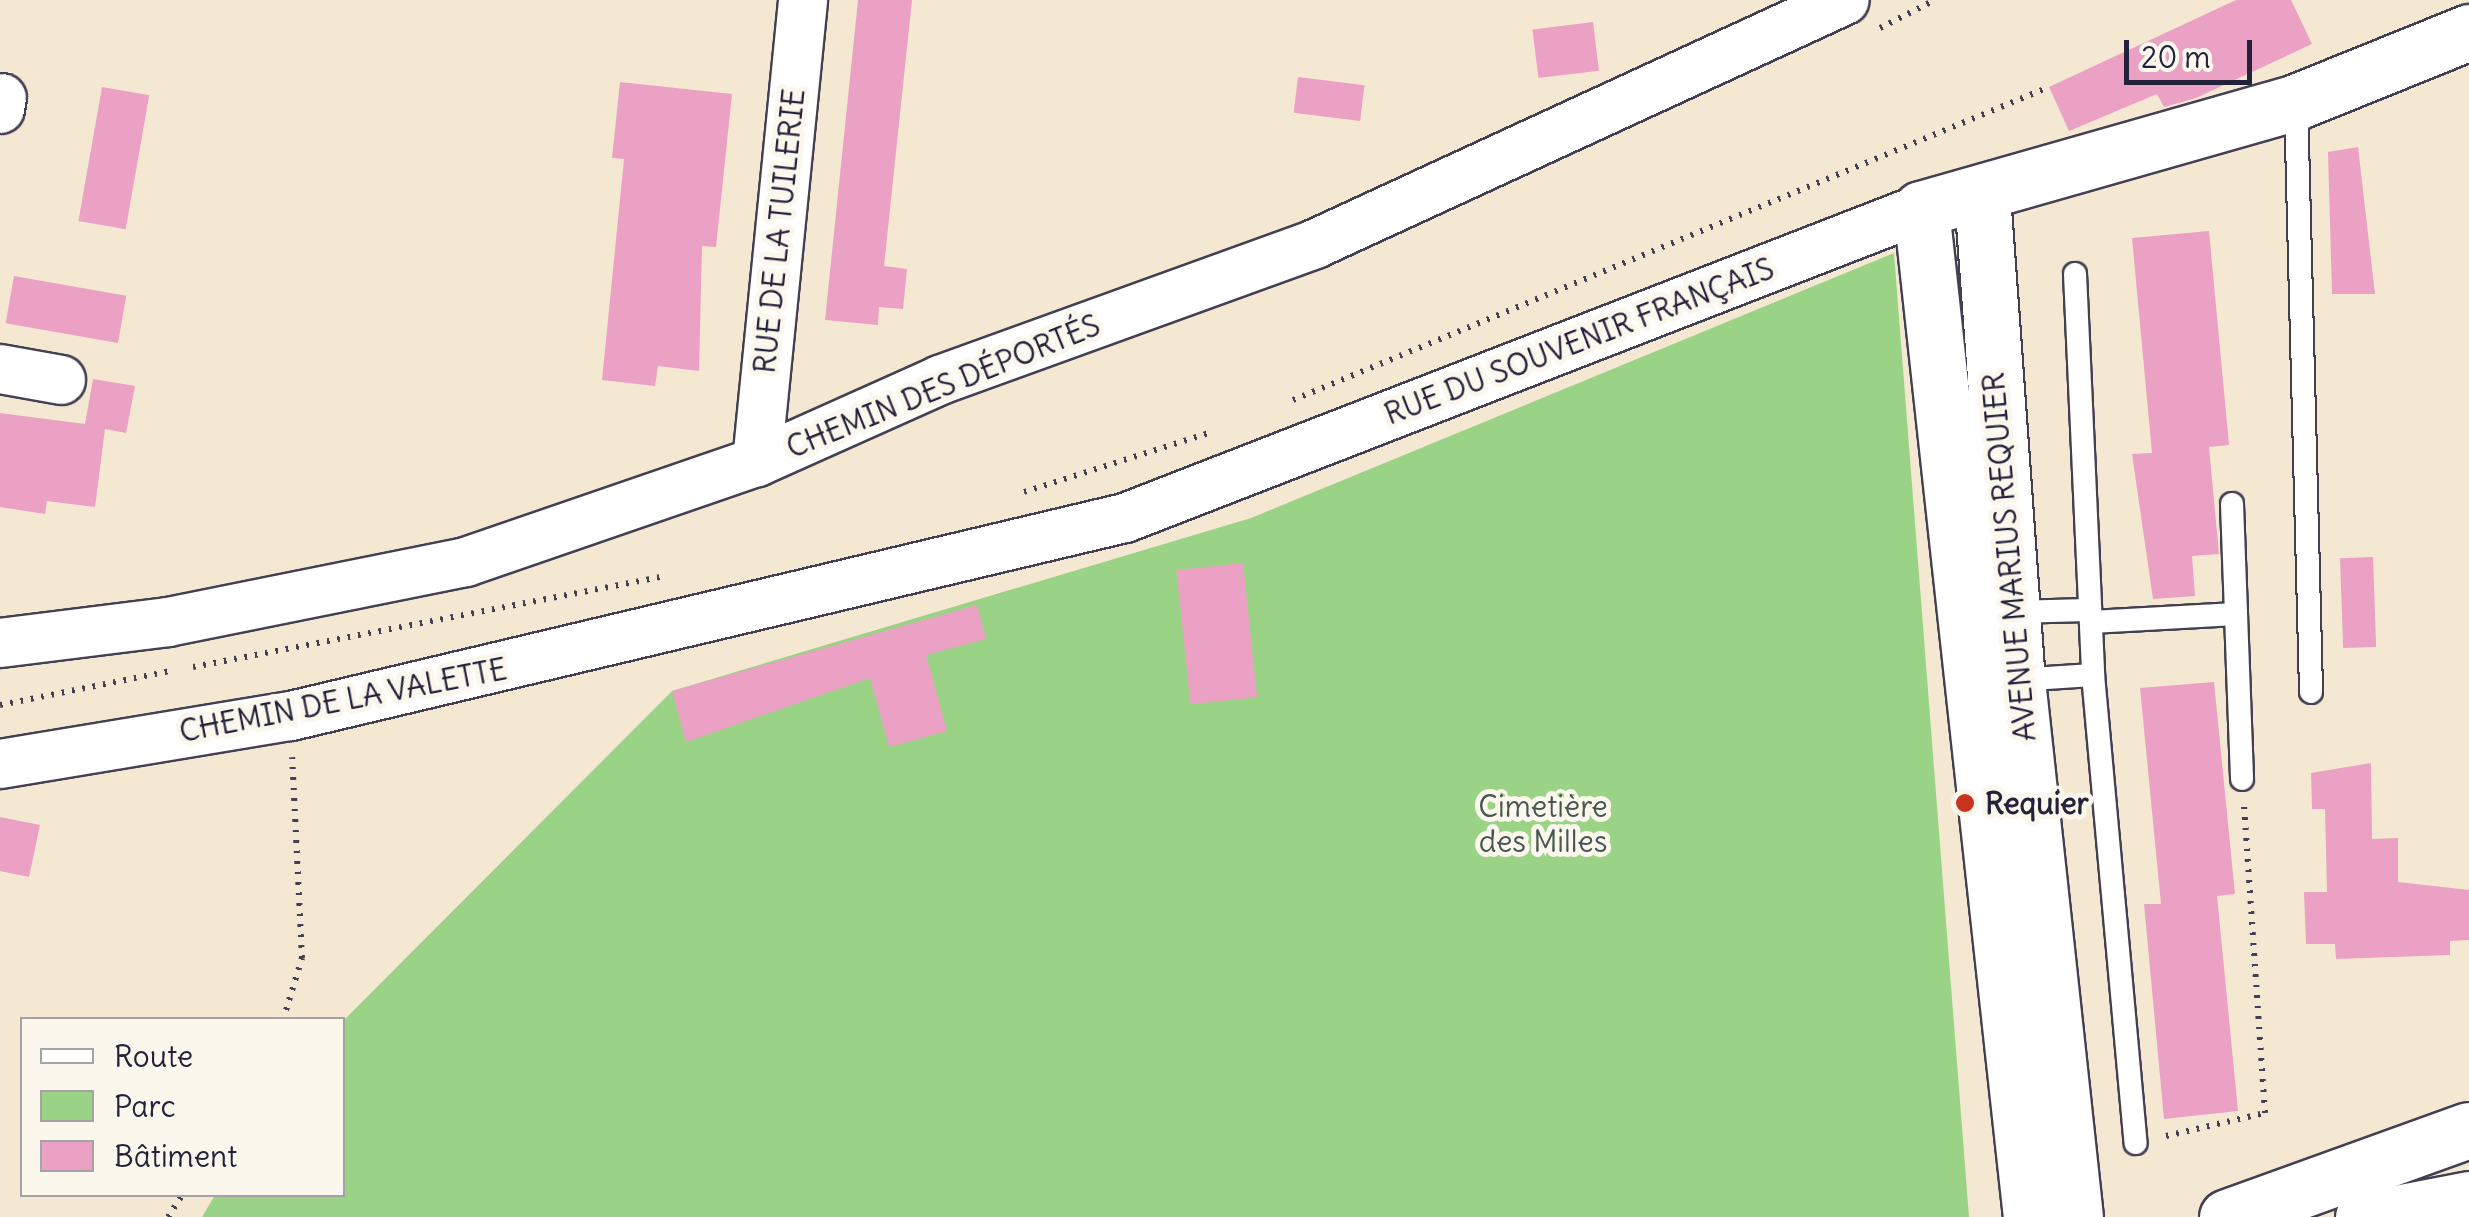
<!DOCTYPE html>
<meta charset="utf-8">
<style>
body{margin:0}
#map{position:relative;width:2469px;height:1217px;overflow:hidden;background:#f5e8d2;font-family:Delius,sans-serif}
div>[style]{position:absolute}
[style*='--x']{left:calc(var(--x)*1px);top:calc(var(--y)*1px);width:calc(var(--w)*1px);rotate:calc(var(--a)*1deg)}
.green>*{inset:0;background:#9bd386}
.building>*{inset:0;background:#eba1c3;transform-origin:0 0}
.path>*{height:6px;margin-top:-3px;transform-origin:0;background:repeating-linear-gradient(90deg,#424052 0 2.5px,transparent 0 10.5px)}
.roads{filter:drop-shadow(2px 0 #424052) drop-shadow(-2px 0 #424052) drop-shadow(0 2px #424052) drop-shadow(0 -2px #424052)}
.lane>*{height:22px;margin:-11px;padding:0 11px;transform-origin:11px;border-radius:11px;background:#fff}
.street>*{height:48px;margin:-24px;padding:0 24px;transform-origin:24px;border-radius:24px;background:#fff}
.secondary>*{height:55px;margin:-27.5px;padding:0 27.5px;transform-origin:27.5px;border-radius:27.5px;background:#fff}
.dots>*{width:28px;height:28px;translate:-50% -50%;box-sizing:border-box;border:5px solid #fbf7ec;border-radius:50%}
span{translate:-50% -50%;white-space:nowrap;text-align:center;line-height:1.15;-webkit-text-stroke:10px #fbf7ec;paint-order:stroke}
.street-label{font-size:30px;color:#22223b}
.poi-label{font-size:30px;color:#22223b;font-weight:700}
.left{translate:0 -50%;text-align:left}
.park-label{font-size:30px;color:#465752}
.legend{position:absolute;left:20px;top:1017px;width:325px;height:180px;box-sizing:border-box;background:#fbf7ec;border:2px solid #a4a2a5;margin:0;padding:12px 18px;list-style:none;font-size:30px;color:#22223b}
.legend li{display:flex;align-items:center;gap:20px;height:50px}
.legend b{width:50px;border:2px solid #a4a2a5}
.scale{position:absolute;left:2124px;top:40px;width:128px;height:45px;box-sizing:border-box;border:5px solid #22223b;border-top:0;padding-left:12px;font-size:30px;line-height:35px;white-space:nowrap;color:#22223b;-webkit-text-stroke:8px #fbf7ec;paint-order:stroke}
</style>
<div id="map">
<div class="green">
<i style="clip-path:polygon(1894px 253px,1969px 1217px,202px 1217px,215px 1195px,342px 1194px,343px 1021px,672px 691px,1251px 518px)"></i>
</div>
<div class="building">
<i style="clip-path:polygon(858px 0,912px 0,884px 266px,907px 269px,903px 309px,879px 307px,878px 325px,825px 320px)"></i>
<i style="clip-path:polygon(2236px 0,2291px 0,2312px 44px,2196px 98px,2164px 107px,2157px 94px,2069px 131px,2049px 87px)"></i>
<i style="left:1593px;top:22px;width:49px;height:61px;rotate:83deg"></i>
<i style="left:1298px;top:77px;width:67px;height:36px;rotate:7deg"></i>
<i style="clip-path:polygon(620px 82px,732px 94px,716px 247px,702px 246px,699px 371px,658px 366px,655px 386px,602px 380px,624px 159px,612px 158px)"></i>
<i style="left:102px;top:87px;width:48px;height:136px;rotate:10deg"></i>
<i style="clip-path:polygon(2358px 147px,2375px 294px,2332px 294px,2328px 152px)"></i>
<i style="clip-path:polygon(2209px 231px,2229px 445px,2209px 447px,2219px 554px,2192px 556px,2195px 596px,2153px 599px,2132px 454px,2152px 453px,2132px 238px)"></i>
<i style="left:14px;top:276px;width:114px;height:48px;rotate:10deg"></i>
<i style="clip-path:polygon(93px 379px,135px 386px,126px 433px,105px 429px,95px 507px,47px 501px,45px 514px,0 507px,0 413px,85px 424px)"></i>
<i style="left:2373px;top:557px;width:90px;height:33px;rotate:88deg"></i>
<i style="left:1243px;top:563px;width:135px;height:67px;rotate:84deg"></i>
<i style="clip-path:polygon(977px 605px,986px 639px,926px 655px,947px 731px,889px 747px,870px 678px,686px 742px,672px 691px)"></i>
<i style="clip-path:polygon(2214px 682px,2235px 894px,2217px 896px,2238px 1111px,2164px 1119px,2144px 904px,2161px 904px,2140px 688px)"></i>
<i style="clip-path:polygon(2371px 763px,2372px 839px,2398px 838px,2398px 882px,2469px 890px,2469px 940px,2450px 941px,2450px 955px,2336px 959px,2335px 944px,2306px 944px,2304px 892px,2327px 892px,2325px 809px,2312px 809px,2311px 773px)"></i>
<i style="clip-path:polygon(0 817px,40px 825px,29px 877px,0 871px)"></i>
</div>
<div class="path">
<i style="--x:1880;--y:28;--w:62;--a:-27"></i>
<i style="--x:1293;--y:400;--w:818;--a:-22.49"></i>
<i style="--x:1024;--y:492;--w:197;--a:-17.7"></i>
<i style="--x:193;--y:667;--w:478;--a:-10.9"></i>
<i style="--x:0;--y:705;--w:178;--a:-11.3"></i>
<i style="--x:283;--y:1020;--w:65;--a:-73"></i>
<i style="--x:302;--y:958;--w:201;--a:-92.8"></i>
<i style="--x:2166;--y:1136;--w:102;--a:-13.1"></i>
<i style="--x:2265;--y:1113;--w:307;--a:-93.9"></i>
<i style="--x:168;--y:1217;--w:27;--a:-57"></i>
</div>
<div class="roads">
<div class="lane">
<i style="--x:2296;--y:102;--w:590;--a:88.54"></i>
<i style="--x:2075;--y:274;--w:401;--a:87.4"></i>
<i style="--x:2232;--y:504;--w:110;--a:87.9"></i>
<i style="--x:2013;--y:612;--w:75;--a:-1.5"></i>
<i style="--x:2091;--y:622;--w:145;--a:-3.2"></i>
<i style="--x:2236;--y:614;--w:165;--a:87.9"></i>
<i style="--x:2016;--y:680;--w:77;--a:-3.7"></i>
<i style="--x:2093;--y:675;--w:470;--a:84.8"></i>
</div>
<div class="street">
<i style="--x:0;--y:109;--w:11;--a:-80"></i>
<i style="--x:0;--y:369;--w:62;--a:10.2"></i>
<i style="--x:757;--y:462;--w:464;--a:-84.3"></i>
<i style="--x:0;--y:643;--w:169;--a:-7.1"></i>
<i style="--x:168;--y:622;--w:304;--a:-11.4"></i>
<i style="--x:466;--y:562;--w:308;--a:-19"></i>
<i style="--x:757;--y:462;--w:201;--a:-24.1"></i>
<i style="--x:940;--y:380;--w:399;--a:-19.9"></i>
<i style="--x:1315;--y:244;--w:583;--a:-24.72"></i>
<i style="--x:0;--y:764;--w:295;--a:-9.4"></i>
<i style="--x:291;--y:716;--w:857;--a:-13.36"></i>
<i style="--x:1125;--y:518;--w:854;--a:-21.22"></i>
<i style="--x:2360;--y:1217;--w:111;--a:-10.9"></i>
</div>
<div class="secondary">
<i style="--x:1982;--y:195;--w:486;--a:85.9"></i>
<i style="--x:2017;--y:680;--w:540;--a:83.84"></i>
<i style="--x:2031;--y:1217;--w:1014;--a:-96.23"></i>
<i style="--x:1921;--y:209;--w:390;--a:-15.9"></i>
<i style="--x:2296;--y:102;--w:187;--a:-22"></i>
<i style="--x:2227;--y:1217;--w:257;--a:-19.8"></i>
</div>
</div>
<div class="dots">
<i style="left:1965px;top:803px;background:#c8321e"></i>
</div>
<div class="street-label">
<span style="left:779px;top:231px;rotate:-84deg">RUE DE LA TUILERIE</span>
<span style="left:1579px;top:341px;rotate:-21deg">RUE DU SOUVENIR FRANÇAIS</span>
<span style="left:943px;top:386px;rotate:-22deg">CHEMIN DES DÉPORTÉS</span>
<span style="left:2009px;top:557px;rotate:-95deg">AVENUE MARIUS REQUIER</span>
<span style="left:343px;top:700px;rotate:-11deg">CHEMIN DE LA VALETTE</span>
</div>
<div class="poi-label">
<span class="left" style="left:1985px;top:803px">Requier</span>
</div>
<div class="park-label">
<span style="left:1543px;top:823px">Cimetière<br>des Milles</span>
</div>
<ul class="legend">
<li><b style="height:12px;background:#fff"></b>Route</li>
<li><b style="height:28px;background:#9bd386"></b>Parc</li>
<li><b style="height:28px;background:#eba1c3"></b>Bâtiment</li>
</ul>
<div class="scale">20 m</div>
</div>
